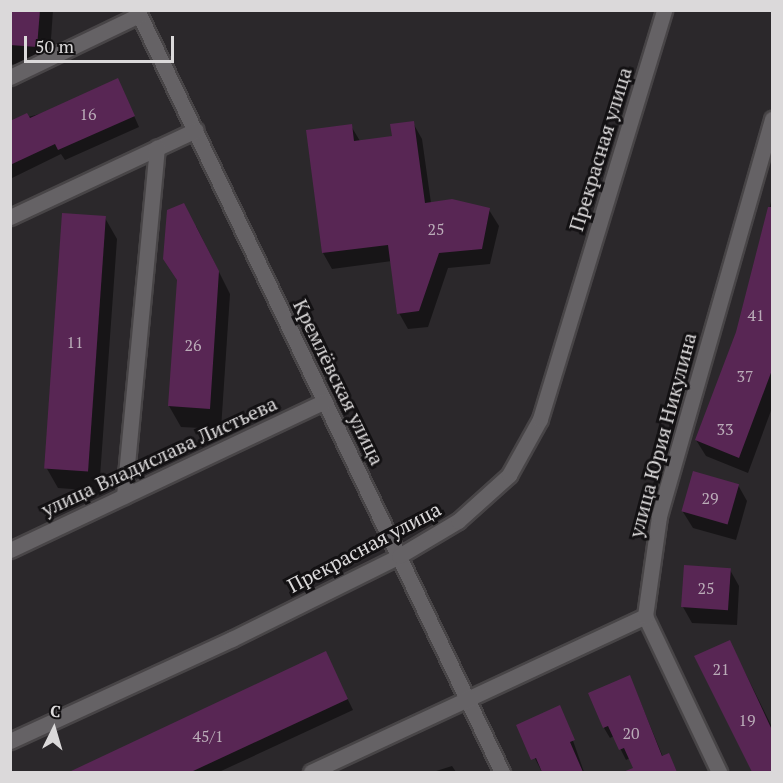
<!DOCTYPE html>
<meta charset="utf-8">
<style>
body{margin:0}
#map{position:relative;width:783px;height:783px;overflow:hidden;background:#2b282b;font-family:"PT Serif",serif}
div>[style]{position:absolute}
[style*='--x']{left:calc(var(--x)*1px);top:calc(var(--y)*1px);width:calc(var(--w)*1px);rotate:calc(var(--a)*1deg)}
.shadow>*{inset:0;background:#0007}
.building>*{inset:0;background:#582654;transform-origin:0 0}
.roads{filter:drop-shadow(2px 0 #484547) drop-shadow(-2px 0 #484547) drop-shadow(0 2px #484547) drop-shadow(0 -2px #484547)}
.minor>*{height:15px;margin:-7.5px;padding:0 7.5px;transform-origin:7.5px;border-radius:7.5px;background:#656265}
span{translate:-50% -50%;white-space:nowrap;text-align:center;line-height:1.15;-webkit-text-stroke:6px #131113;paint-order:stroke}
.number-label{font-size:16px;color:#baacb8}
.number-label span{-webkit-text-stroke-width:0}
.street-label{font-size:20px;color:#dbd9da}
.frame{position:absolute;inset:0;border:12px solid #dbd9da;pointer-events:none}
.north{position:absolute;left:24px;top:699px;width:60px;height:60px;-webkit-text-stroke:4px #131113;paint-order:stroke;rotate:5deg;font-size:16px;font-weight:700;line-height:24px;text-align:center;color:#dbd9da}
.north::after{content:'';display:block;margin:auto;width:21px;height:27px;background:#dbd9da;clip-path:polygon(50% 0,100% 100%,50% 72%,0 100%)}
.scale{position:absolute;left:24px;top:36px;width:150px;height:27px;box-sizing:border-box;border:3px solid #dbd9da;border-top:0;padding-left:8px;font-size:18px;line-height:21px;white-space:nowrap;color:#dbd9da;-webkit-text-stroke:4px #131113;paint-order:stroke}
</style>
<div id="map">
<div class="shadow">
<i style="clip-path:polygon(10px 10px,53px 10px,49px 68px,10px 64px)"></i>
<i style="clip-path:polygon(123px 91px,139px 127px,65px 160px,61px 154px,10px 179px,10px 122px)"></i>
<i style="clip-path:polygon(413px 123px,422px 139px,431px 203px,489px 210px,499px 226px,490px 264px,448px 268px,428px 327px,408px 329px,399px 313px,392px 261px,332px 269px,323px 253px,351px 126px,360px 141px,393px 137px)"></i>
<i style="clip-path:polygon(772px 198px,772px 408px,748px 473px,706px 456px,696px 440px,738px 332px)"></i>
<i style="clip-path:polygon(105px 218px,117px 239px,99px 491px,58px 488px,46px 467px)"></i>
<i style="clip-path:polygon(196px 226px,230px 294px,221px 429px,181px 427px,169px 406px)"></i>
<i style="clip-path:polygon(738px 485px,747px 501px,736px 540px,693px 528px,683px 512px)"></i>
<i style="clip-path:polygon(730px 570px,739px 586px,737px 625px,692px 623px,683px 607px)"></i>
<i style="clip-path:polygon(730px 642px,772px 727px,772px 772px,753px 772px,696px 657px)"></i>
<i style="clip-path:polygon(325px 653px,353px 710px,219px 772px,72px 772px)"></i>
<i style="clip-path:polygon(630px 677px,663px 757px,668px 755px,677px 772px,636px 772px,630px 758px,626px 760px,614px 736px,610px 738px,604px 728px)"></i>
<i style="clip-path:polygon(560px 707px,565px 718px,584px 772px,542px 772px,518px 726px)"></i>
<i style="clip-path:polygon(452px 766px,456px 772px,433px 772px)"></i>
</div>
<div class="building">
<i style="clip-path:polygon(10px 10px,40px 10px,37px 47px,10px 45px)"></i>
<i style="clip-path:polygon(118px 78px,135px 116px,58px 150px,55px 144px,10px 165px,10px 121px,27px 113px,30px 118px)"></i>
<i style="clip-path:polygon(414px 121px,425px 203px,452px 199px,490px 208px,482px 249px,439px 253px,419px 311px,397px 314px,388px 245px,322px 253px,306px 130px,352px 124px,354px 141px,392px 136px,390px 124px)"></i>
<i style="clip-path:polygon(184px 203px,219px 271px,210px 409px,168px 406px,177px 280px,163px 259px,167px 210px)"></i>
<i style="clip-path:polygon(768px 207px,772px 207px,772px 370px,739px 458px,695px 440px,736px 332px)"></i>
<i style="left:62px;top:213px;width:44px;height:256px;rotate:4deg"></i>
<i style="left:693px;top:471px;width:48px;height:42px;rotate:16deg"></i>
<i style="left:684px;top:565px;width:47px;height:42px;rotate:4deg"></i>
<i style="clip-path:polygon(730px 640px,772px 730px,772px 772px,752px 772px,694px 656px)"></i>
<i style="clip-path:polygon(326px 651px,348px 699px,191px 772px,69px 772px)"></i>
<i style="clip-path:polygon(630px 675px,662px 756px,669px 753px,677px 772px,623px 772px,633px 768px,624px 748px,619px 750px,608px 726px,603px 728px,588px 693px)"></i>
<i style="clip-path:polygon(560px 705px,575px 740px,570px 742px,583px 772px,542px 772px,536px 758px,531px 760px,516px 725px)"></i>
</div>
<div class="roads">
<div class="minor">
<i style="--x:137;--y:10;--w:845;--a:64.41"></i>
<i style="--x:10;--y:77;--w:143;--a:-25.7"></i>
<i style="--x:10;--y:217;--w:205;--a:-25.1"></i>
<i style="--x:124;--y:496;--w:350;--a:-84.6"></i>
<i style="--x:10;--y:550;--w:348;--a:-25.3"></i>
<i style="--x:645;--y:616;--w:173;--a:64.6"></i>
<i style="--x:10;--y:741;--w:244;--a:-24.7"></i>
<i style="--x:232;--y:639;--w:186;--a:-26.4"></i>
<i style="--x:399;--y:556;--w:69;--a:-30.7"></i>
<i style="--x:458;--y:521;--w:69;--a:-42"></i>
<i style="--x:509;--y:475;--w:64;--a:-61"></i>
<i style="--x:540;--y:419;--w:427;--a:-73.1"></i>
<i style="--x:311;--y:772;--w:369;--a:-25"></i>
<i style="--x:645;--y:616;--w:101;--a:-82"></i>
<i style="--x:659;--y:516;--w:413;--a:-74.1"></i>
</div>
</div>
<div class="number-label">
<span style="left:88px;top:114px">16</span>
<span style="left:436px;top:229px">25</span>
<span style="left:756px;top:315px">41</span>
<span style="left:75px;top:342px">11</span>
<span style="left:193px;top:345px">26</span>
<span style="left:745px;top:376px">37</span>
<span style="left:725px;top:429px">33</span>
<span style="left:710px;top:498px">29</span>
<span style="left:706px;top:588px">25</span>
<span style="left:721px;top:669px">21</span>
<span style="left:747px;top:720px">19</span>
<span style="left:631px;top:733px">20</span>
<span style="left:208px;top:736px">45/1</span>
</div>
<div class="street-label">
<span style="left:600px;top:149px;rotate:-73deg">Прекрасная улица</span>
<span style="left:339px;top:382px;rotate:64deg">Кремлёвская улица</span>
<span style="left:662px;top:435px;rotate:-75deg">улица Юрия Никулина</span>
<span style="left:159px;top:456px;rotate:-25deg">улица Владислава Листьева</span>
<span style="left:364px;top:547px;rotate:-28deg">Прекрасная улица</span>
</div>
<div class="frame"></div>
<div class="north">С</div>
<div class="scale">50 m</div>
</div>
